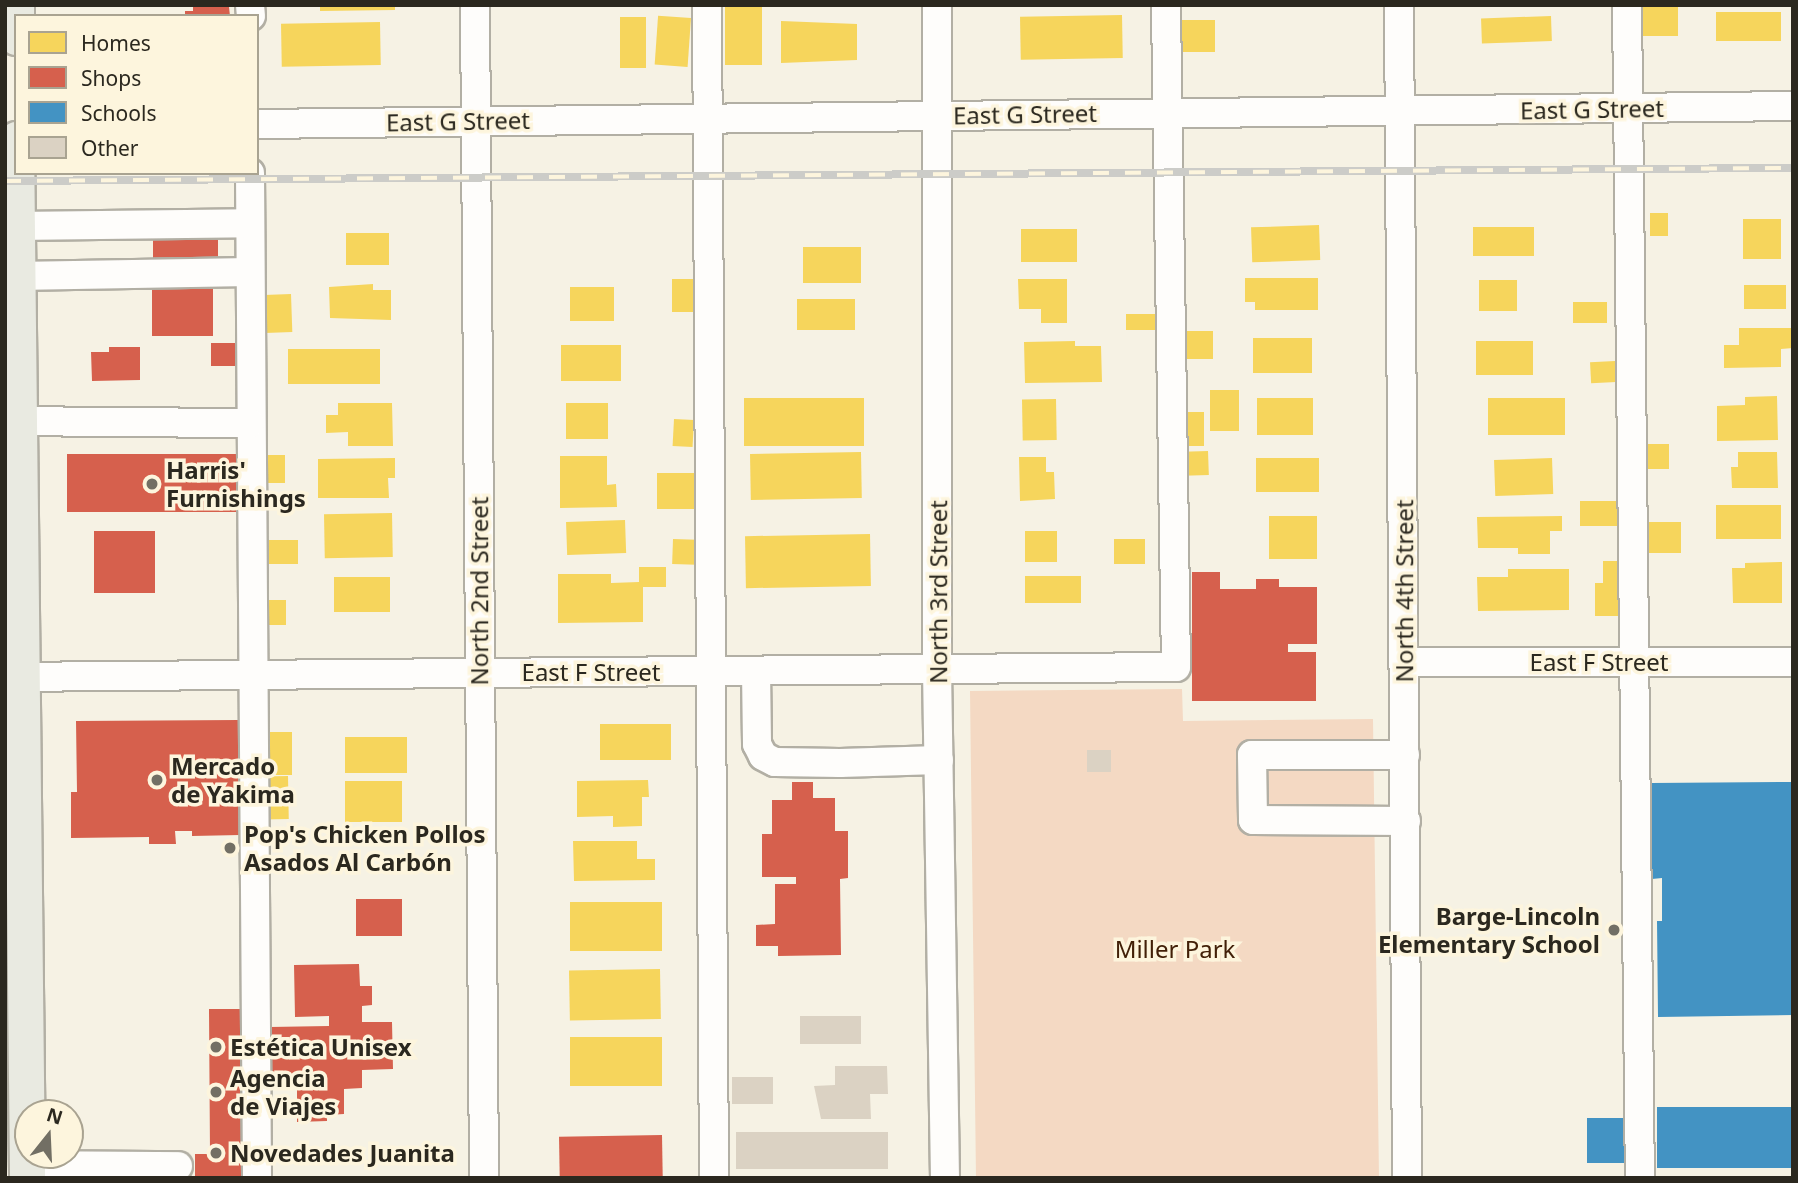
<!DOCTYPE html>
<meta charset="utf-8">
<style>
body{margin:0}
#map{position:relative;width:1798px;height:1183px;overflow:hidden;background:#f6f2e4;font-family:"Noto Sans",sans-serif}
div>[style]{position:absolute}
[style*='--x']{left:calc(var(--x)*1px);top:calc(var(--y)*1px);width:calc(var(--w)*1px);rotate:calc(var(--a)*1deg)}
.green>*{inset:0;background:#f4d9c3}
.homes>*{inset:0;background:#f6d55c;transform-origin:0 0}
.shops>*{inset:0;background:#d6604d;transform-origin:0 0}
.schools>*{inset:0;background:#4393c3;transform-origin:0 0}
.building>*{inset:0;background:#dbd2c3;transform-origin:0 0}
.roads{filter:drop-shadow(2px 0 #b2afa4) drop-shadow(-2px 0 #b2afa4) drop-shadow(0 2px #b2afa4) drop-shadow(0 -2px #b2afa4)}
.minor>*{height:28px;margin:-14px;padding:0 14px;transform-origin:14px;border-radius:14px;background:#fefdfb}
.major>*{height:35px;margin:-17.5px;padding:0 17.5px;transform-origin:17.5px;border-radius:17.5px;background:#e9eae1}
.rail>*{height:8px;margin-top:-4px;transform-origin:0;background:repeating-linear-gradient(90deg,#fdf5dd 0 16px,#ccccc8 0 32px);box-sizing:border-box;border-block:2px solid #ccccc8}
.dots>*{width:19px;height:19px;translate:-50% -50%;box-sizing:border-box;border:4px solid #fdf5dd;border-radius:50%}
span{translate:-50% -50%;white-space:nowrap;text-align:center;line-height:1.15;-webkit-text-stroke:7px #fdf5dd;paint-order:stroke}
.street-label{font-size:24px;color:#2b281f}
.poi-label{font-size:24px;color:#2b281f;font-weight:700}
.left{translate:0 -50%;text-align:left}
.right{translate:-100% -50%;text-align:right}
.park-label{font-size:24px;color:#422008}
.frame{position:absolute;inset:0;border:7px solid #2b281f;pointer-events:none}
.legend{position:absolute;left:14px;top:14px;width:245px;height:161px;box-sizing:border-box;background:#fdf5dd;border:2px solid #a9a391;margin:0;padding:9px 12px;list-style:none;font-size:21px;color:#2b281f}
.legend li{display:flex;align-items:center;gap:14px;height:35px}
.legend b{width:35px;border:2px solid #a9a391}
.north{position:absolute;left:14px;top:1099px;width:70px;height:70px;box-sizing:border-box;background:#fdf5dd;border:2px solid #a9a391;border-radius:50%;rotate:18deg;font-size:19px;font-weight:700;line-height:28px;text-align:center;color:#2b281f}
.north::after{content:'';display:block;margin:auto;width:24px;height:32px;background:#726f64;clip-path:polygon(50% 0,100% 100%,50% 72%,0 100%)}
</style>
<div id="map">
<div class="green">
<i style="clip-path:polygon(1182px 689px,1183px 721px,1373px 719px,1379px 1178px,976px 1178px,970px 691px)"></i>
</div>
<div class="homes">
<i style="clip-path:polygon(320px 5px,395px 5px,395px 10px,320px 11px)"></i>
<i style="left:725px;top:5px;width:37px;height:60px"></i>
<i style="left:1640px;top:7px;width:38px;height:29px"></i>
<i style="left:1716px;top:12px;width:65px;height:29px"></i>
<i style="left:1122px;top:15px;width:43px;height:102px;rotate:89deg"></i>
<i style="left:1551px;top:16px;width:25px;height:70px;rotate:88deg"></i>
<i style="left:620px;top:17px;width:26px;height:51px"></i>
<i style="left:691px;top:18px;width:49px;height:33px;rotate:94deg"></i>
<i style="left:1215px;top:20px;width:32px;height:34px;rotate:90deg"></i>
<i style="clip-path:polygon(781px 21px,857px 24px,857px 60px,781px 63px)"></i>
<i style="left:380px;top:22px;width:43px;height:99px;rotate:89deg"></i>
<i style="left:1650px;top:213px;width:18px;height:23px"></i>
<i style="left:1743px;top:219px;width:38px;height:40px"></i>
<i style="left:1319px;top:225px;width:35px;height:68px;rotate:88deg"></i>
<i style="left:1473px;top:227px;width:61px;height:29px"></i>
<i style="left:1077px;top:229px;width:33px;height:56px;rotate:90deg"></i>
<i style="left:389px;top:233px;width:32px;height:43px;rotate:90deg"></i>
<i style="left:861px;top:247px;width:36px;height:58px;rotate:90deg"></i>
<i style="clip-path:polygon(1245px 278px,1318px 278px,1318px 310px,1255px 310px,1255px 302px,1245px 302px)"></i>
<i style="left:672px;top:279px;width:22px;height:33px"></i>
<i style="clip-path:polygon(1018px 279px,1067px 279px,1067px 323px,1041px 323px,1041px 309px,1019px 309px)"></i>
<i style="left:1479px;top:280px;width:38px;height:31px"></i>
<i style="clip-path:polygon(373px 284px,373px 290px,391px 290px,391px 320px,330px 318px,329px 287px)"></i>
<i style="left:1744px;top:285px;width:42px;height:24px"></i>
<i style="left:570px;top:287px;width:44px;height:34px"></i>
<i style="left:291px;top:294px;width:38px;height:27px;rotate:88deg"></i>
<i style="left:797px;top:299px;width:58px;height:31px"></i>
<i style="left:1573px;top:302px;width:34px;height:21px"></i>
<i style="left:1156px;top:314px;width:16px;height:30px;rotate:90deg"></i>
<i style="clip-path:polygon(1739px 328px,1793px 328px,1793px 348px,1781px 349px,1781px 367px,1724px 368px,1724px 345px,1739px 345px)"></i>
<i style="left:1182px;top:331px;width:31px;height:28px"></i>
<i style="left:1253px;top:338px;width:59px;height:35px"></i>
<i style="clip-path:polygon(1075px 341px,1075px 346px,1101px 346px,1102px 382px,1025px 383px,1024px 342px)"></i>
<i style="left:1476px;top:341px;width:57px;height:34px"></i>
<i style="left:621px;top:345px;width:36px;height:60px;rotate:90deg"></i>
<i style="left:380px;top:349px;width:35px;height:92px;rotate:90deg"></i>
<i style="left:1615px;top:361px;width:21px;height:25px;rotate:87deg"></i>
<i style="left:1210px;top:390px;width:29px;height:41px"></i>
<i style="clip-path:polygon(1777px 396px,1778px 440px,1717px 441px,1717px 406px,1745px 405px,1745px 397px)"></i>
<i style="left:864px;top:398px;width:48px;height:120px;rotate:90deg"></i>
<i style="left:1257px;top:398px;width:56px;height:37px"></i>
<i style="left:1565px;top:398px;width:37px;height:77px;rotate:90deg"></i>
<i style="left:1056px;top:399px;width:41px;height:34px;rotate:89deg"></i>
<i style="clip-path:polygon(338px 403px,392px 403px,393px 446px,348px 446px,348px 432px,326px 433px,326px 415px,338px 415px)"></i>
<i style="left:566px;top:403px;width:42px;height:36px"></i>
<i style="left:1204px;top:412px;width:34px;height:23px;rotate:90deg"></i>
<i style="left:674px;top:419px;width:20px;height:27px;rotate:3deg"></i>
<i style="left:1645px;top:444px;width:24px;height:25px"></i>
<i style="left:1208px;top:451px;width:24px;height:25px;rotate:88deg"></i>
<i style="left:861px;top:452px;width:46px;height:111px;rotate:89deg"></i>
<i style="clip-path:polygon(1738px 452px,1777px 452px,1778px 488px,1732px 488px,1731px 467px,1738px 467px)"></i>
<i style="left:259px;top:455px;width:26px;height:28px"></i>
<i style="clip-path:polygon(560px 456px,607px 456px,607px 485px,616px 484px,617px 507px,560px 508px)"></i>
<i style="clip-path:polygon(1019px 457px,1046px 457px,1046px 472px,1054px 472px,1055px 499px,1020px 501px)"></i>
<i style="clip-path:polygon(395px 458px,395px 478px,388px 478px,389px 498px,318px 498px,318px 459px)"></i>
<i style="left:1319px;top:458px;width:34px;height:63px;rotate:90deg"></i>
<i style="left:1552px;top:458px;width:36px;height:58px;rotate:88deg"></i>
<i style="left:657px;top:473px;width:38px;height:36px"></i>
<i style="left:1580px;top:501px;width:42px;height:25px"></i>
<i style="left:1781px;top:505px;width:34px;height:65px;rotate:90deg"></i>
<i style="left:392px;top:513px;width:44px;height:68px;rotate:89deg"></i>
<i style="left:1269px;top:516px;width:48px;height:43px"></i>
<i style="clip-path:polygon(1562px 516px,1562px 531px,1550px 531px,1550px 554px,1518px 554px,1518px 548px,1478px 548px,1477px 517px)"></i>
<i style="left:625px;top:520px;width:33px;height:59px;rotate:88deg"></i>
<i style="left:1649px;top:522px;width:32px;height:31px"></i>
<i style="left:1025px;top:531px;width:32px;height:31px"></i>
<i style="left:870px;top:534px;width:52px;height:125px;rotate:89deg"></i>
<i style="left:673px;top:539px;width:24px;height:25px;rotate:2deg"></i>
<i style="left:1114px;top:539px;width:31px;height:25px"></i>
<i style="left:259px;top:540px;width:39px;height:24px"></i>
<i style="clip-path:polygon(1603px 561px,1621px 561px,1622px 616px,1595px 616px,1595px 583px,1603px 583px)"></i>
<i style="clip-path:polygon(1782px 562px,1782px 603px,1733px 603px,1732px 568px,1745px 568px,1745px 563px)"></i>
<i style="clip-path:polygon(639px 567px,666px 567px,666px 587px,643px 587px,643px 622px,558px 623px,558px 574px,611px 574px,611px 583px,639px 582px)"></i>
<i style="clip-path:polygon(1508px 569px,1569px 569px,1569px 610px,1478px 611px,1477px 577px,1508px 577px)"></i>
<i style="left:1025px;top:576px;width:56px;height:27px"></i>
<i style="left:334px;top:577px;width:56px;height:35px"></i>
<i style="clip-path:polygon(260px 583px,268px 584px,268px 600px,286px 600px,286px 625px,259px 625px)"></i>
<i style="left:671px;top:724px;width:36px;height:71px;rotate:90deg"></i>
<i style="left:263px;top:732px;width:29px;height:43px"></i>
<i style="left:407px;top:737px;width:36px;height:62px;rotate:90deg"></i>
<i style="left:288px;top:776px;width:43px;height:25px;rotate:89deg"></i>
<i style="clip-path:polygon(648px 780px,649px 797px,642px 797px,642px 826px,613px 827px,613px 816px,577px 817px,577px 781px)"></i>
<i style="left:402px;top:781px;width:41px;height:57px;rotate:90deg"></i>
<i style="clip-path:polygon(573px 841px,637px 841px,637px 859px,655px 859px,655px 880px,574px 881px)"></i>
<i style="left:662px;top:902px;width:49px;height:92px;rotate:90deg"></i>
<i style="left:660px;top:969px;width:50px;height:91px;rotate:89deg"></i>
<i style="left:662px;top:1037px;width:49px;height:92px;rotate:90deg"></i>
</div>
<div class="shops">
<i style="clip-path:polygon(193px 5px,229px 7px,230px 16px,185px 16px,185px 11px,193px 11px)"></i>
<i style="left:218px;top:230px;width:35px;height:65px;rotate:90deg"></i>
<i style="left:152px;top:287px;width:61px;height:49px"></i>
<i style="left:211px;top:343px;width:24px;height:23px"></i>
<i style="clip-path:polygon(109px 347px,140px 347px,140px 380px,92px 381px,91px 352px,109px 352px)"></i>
<i style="left:237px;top:454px;width:58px;height:170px;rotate:90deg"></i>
<i style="left:155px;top:531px;width:62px;height:61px;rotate:90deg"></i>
<i style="clip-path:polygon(1192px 572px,1220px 572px,1220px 589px,1256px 589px,1256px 579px,1279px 579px,1279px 587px,1317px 587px,1317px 644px,1288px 644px,1288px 652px,1316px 652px,1316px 701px,1192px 701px)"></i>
<i style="clip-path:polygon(239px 720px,240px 835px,192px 836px,192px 831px,175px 831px,176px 844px,149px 844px,149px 837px,71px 838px,71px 792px,77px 792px,76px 721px)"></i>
<i style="clip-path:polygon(792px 782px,813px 782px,813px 798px,835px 798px,835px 831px,848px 831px,848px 878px,840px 879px,841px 955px,778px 956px,778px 946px,756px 946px,756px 925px,775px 924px,775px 884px,796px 884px,796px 877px,762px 877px,762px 834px,772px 834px,772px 800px,792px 800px)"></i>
<i style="left:356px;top:899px;width:46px;height:37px"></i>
<i style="clip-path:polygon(359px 964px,360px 986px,372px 986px,372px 1005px,362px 1006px,362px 1022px,392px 1022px,393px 1069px,362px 1070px,362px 1088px,344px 1089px,344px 1114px,327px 1115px,327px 1121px,297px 1122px,297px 1087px,271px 1088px,270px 1027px,329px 1026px,329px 1016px,295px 1017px,294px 965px)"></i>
<i style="clip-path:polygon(209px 1009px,241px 1009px,242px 1178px,195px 1178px,195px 1154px,210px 1154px)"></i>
<i style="left:662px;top:1135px;width:42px;height:103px;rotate:89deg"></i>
</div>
<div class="schools">
<i style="clip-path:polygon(1793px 782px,1793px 1015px,1658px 1017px,1657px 921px,1662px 921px,1662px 878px,1652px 879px,1651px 783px)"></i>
<i style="left:1793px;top:1107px;width:61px;height:136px;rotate:90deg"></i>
<i style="left:1587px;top:1118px;width:38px;height:45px"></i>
</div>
<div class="building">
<i style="left:1111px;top:750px;width:22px;height:24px;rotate:90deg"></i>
<i style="left:800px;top:1016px;width:61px;height:28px"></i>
<i style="clip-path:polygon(835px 1066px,887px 1066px,888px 1094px,870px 1094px,871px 1119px,821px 1119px,814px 1086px,835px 1085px)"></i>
<i style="left:732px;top:1077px;width:41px;height:27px"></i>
<i style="left:888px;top:1132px;width:37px;height:152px;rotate:90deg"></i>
</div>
<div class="roads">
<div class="minor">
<i style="--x:250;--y:5;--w:11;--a:85"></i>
<i style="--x:475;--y:5;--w:1173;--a:89.56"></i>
<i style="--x:707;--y:5;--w:1173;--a:89.66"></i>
<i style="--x:937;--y:5;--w:664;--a:90"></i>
<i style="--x:937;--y:669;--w:509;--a:89.1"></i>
<i style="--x:1399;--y:5;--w:1173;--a:89.61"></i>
<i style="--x:1627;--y:5;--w:1173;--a:89.37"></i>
<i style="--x:257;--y:124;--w:1536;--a:-0.67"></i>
<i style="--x:250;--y:173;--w:1005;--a:89.6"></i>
<i style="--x:15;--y:226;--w:235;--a:-0.7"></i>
<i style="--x:16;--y:276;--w:234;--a:-1"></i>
<i style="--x:5;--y:421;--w:245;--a:0.5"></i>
<i style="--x:1405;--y:662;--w:388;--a:0"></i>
<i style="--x:756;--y:671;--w:73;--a:89.2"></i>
<i style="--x:757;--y:744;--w:13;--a:63"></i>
<i style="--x:763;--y:756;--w:13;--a:27"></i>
<i style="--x:775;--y:762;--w:65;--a:0.9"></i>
<i style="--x:840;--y:763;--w:99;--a:-1.7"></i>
<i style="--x:5;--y:677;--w:1171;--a:-0.49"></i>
<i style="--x:1176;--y:667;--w:662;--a:-90.87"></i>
<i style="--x:1405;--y:755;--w:153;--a:180"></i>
<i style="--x:1252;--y:755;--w:65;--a:89.1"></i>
<i style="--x:1253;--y:820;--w:153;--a:0.4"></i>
<i style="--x:27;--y:1165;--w:151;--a:0.4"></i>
</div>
<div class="major">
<i style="--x:16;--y:5;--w:32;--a:90"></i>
<i style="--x:16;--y:139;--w:1039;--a:89.39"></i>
</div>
</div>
<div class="rail">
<i style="--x:5;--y:181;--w:1788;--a:-0.42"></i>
</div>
<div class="dots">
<i style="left:152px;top:484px;background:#726f64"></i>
<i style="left:157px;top:780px;background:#726f64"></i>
<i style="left:230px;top:848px;background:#726f64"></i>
<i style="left:1614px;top:930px;background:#726f64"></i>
<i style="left:216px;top:1047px;background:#726f64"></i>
<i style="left:216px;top:1092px;background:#726f64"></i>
<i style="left:216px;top:1153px;background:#726f64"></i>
</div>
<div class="street-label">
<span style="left:1592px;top:109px;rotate:-1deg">East G Street</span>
<span style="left:1025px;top:114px;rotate:-1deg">East G Street</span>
<span style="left:458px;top:121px;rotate:-1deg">East G Street</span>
<span style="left:479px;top:591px;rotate:-90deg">North 2nd Street</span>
<span style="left:1404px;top:591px;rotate:-90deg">North 4th Street</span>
<span style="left:938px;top:592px;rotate:-90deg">North 3rd Street</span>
<span style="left:1599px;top:662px">East F Street</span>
<span style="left:591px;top:672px">East F Street</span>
</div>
<div class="poi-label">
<span class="left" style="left:166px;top:484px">Harris'<br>Furnishings</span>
<span class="left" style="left:171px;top:780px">Mercado<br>de Yakima</span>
<span class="left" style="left:244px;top:848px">Pop's Chicken Pollos<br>Asados Al Carbón</span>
<span class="right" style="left:1600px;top:930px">Barge-Lincoln<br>Elementary School</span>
<span class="left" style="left:230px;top:1047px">Estética Unisex</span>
<span class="left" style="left:230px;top:1092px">Agencia<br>de Viajes</span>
<span class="left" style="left:230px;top:1153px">Novedades Juanita</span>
</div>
<div class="park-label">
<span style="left:1175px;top:949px">Miller Park</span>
</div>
<div class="frame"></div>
<ul class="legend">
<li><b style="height:19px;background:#f6d55c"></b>Homes</li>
<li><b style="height:19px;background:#d6604d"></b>Shops</li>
<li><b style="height:19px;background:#4393c3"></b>Schools</li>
<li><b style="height:19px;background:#dbd2c3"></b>Other</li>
</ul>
<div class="north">N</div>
</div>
